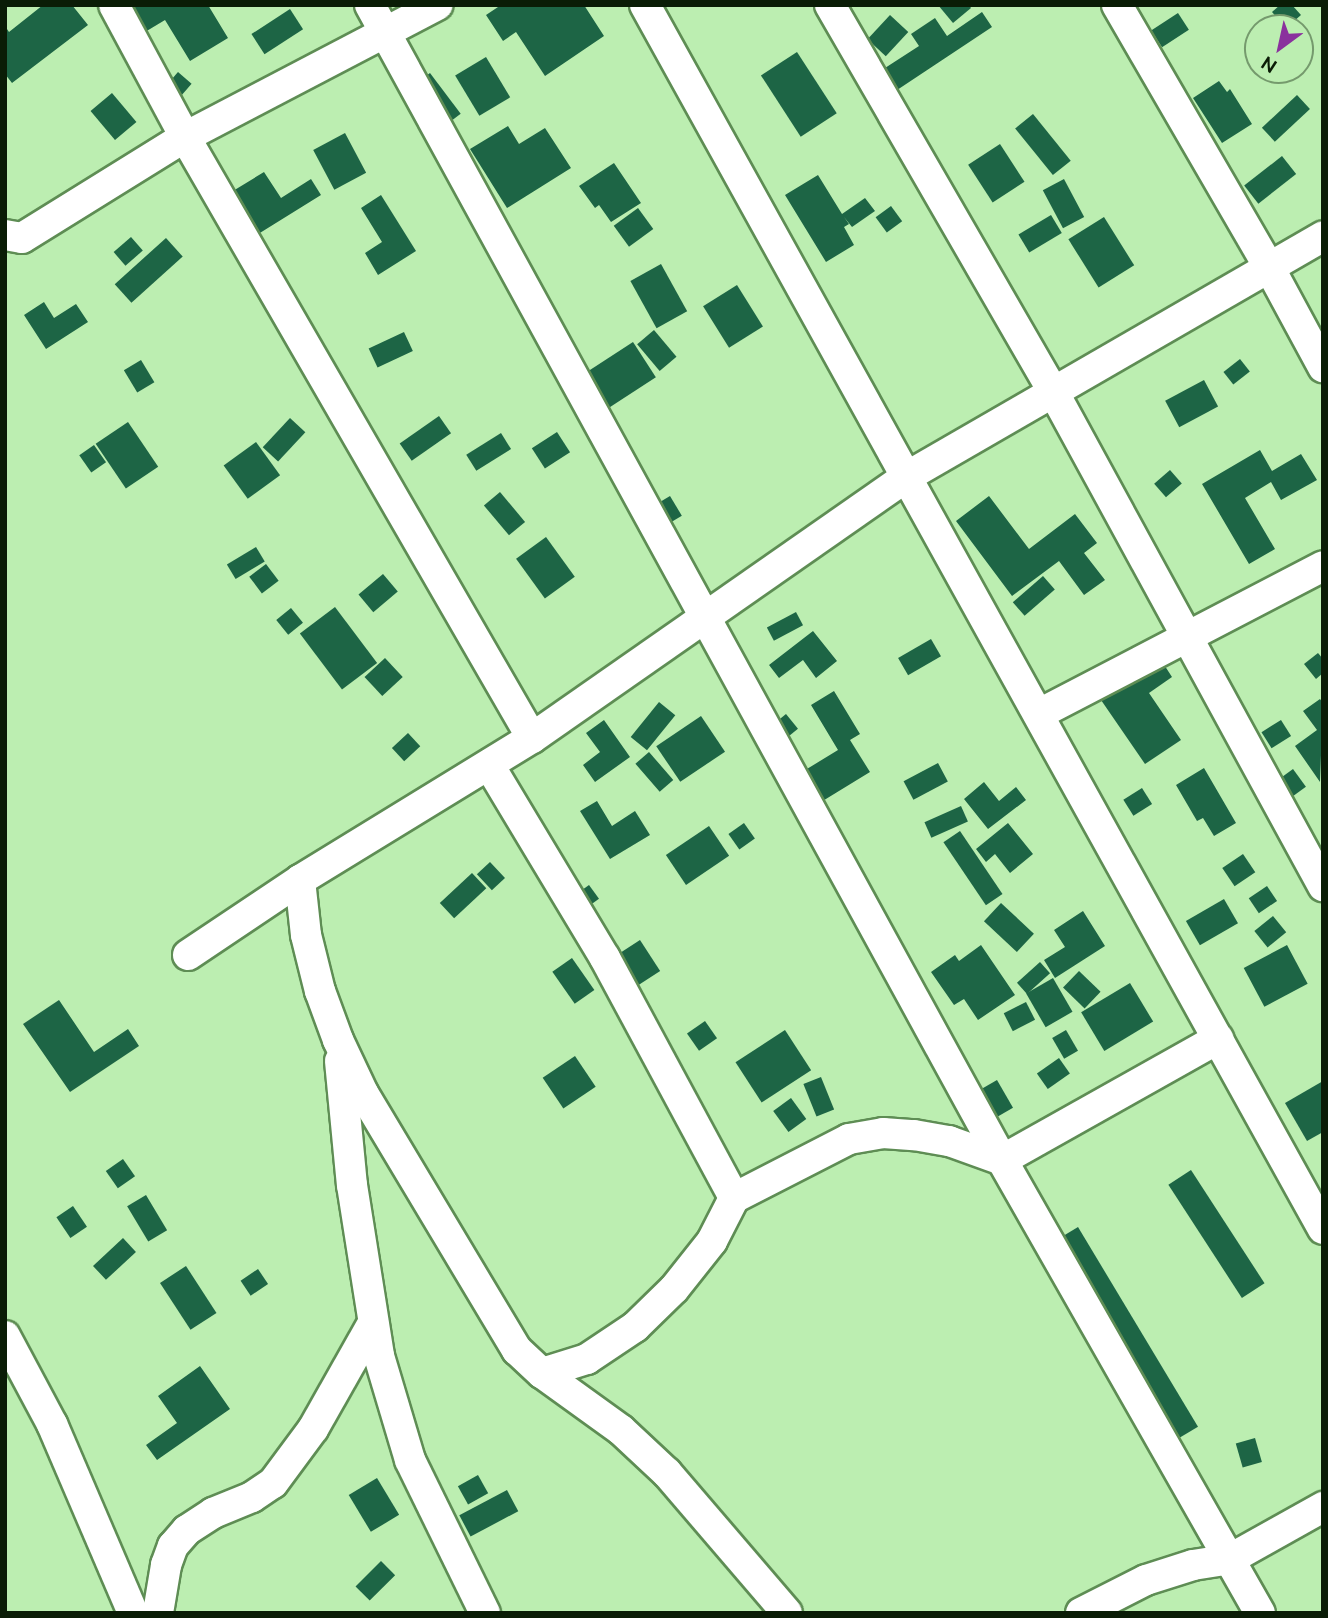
<!DOCTYPE html>
<style>
body{margin:0}
#map{position:relative;width:1328px;height:1618px;overflow:hidden;background:#bceeb1;font-family:Ubuntu,sans-serif}
div>[style]{position:absolute}
[style*='--x']{left:calc(var(--x)*1px);top:calc(var(--y)*1px);width:calc(var(--w)*1px);rotate:calc(var(--a)*1deg)}
.building>*{inset:0;background:#1d6545;transform-origin:0 0}
.roads{filter:drop-shadow(2px 0 #5e8d54) drop-shadow(-2px 0 #5e8d54) drop-shadow(0 2px #5e8d54) drop-shadow(0 -2px #5e8d54)}
.minor>*{height:30px;margin:-15px;padding:0 15px;transform-origin:15px;border-radius:15px;background:#fff}
span{translate:-50% -50%;white-space:nowrap;text-align:center;line-height:1.15;-webkit-text-stroke:7px #bceeb1;paint-order:stroke}
.frame{position:absolute;inset:0;border:7px solid #0a1c06;pointer-events:none}
.north{position:absolute;left:1244px;top:14px;width:70px;height:70px;box-sizing:border-box;background:#bceeb1;border:2px solid #759a6d;border-radius:50%;rotate:213deg;font-size:19px;font-weight:700;line-height:28px;text-align:center;color:#0a1c06}
.north::after{content:'';display:block;margin:auto;width:24px;height:32px;background:#8a319d;clip-path:polygon(50% 0,100% 100%,50% 72%,0 100%)}
</style>
<div id="map">
<div class="building">
<i style="clip-path:polygon(43px 5px,72px 5px,88px 25px,12px 83px,5px 74px,5px 26px,9px 32px)"></i>
<i style="clip-path:polygon(119px 5px,208px 5px,228px 38px,190px 61px,165px 20px,130px 41px)"></i>
<i style="clip-path:polygon(501px 5px,584px 5px,604px 36px,545px 76px,516px 32px,503px 41px,486px 15px)"></i>
<i style="clip-path:polygon(938px 5px,969px 5px,971px 8px,953px 23px)"></i>
<i style="clip-path:polygon(1280px 5px,1292px 5px,1301px 15px,1286px 28px,1272px 12px)"></i>
<i style="left:290px;top:9px;width:24px;height:46px;rotate:57deg"></i>
<i style="clip-path:polygon(982px 12px,992px 27px,882px 100px,868px 79px,919px 46px,911px 34px,935px 18px,947px 36px)"></i>
<i style="left:1178px;top:13px;width:20px;height:32px;rotate:57deg"></i>
<i style="left:890px;top:15px;width:25px;height:33px;rotate:43deg"></i>
<i style="left:797px;top:52px;width:73px;height:43px;rotate:57deg"></i>
<i style="left:486px;top:57px;width:47px;height:36px;rotate:59deg"></i>
<i style="left:178px;top:72px;width:18px;height:30px;rotate:41deg"></i>
<i style="left:430px;top:73px;width:51px;height:24px;rotate:53deg"></i>
<i style="clip-path:polygon(1219px 81px,1227px 92px,1230px 89px,1252px 124px,1222px 143px,1193px 98px)"></i>
<i style="left:112px;top:93px;width:38px;height:28px;rotate:50deg"></i>
<i style="left:1297px;top:95px;width:19px;height:48px;rotate:47deg"></i>
<i style="left:1033px;top:114px;width:60px;height:23px;rotate:51deg"></i>
<i style="clip-path:polygon(508px 126px,519px 144px,545px 128px,571px 168px,507px 208px,470px 149px)"></i>
<i style="left:345px;top:133px;width:45px;height:36px;rotate:62deg"></i>
<i style="left:1000px;top:144px;width:45px;height:38px;rotate:57deg"></i>
<i style="left:1282px;top:156px;width:23px;height:48px;rotate:52deg"></i>
<i style="clip-path:polygon(614px 163px,641px 203px,611px 222px,599px 205px,595px 208px,579px 186px)"></i>
<i style="clip-path:polygon(264px 172px,281px 198px,311px 179px,321px 195px,255px 236px,228px 194px)"></i>
<i style="clip-path:polygon(818px 175px,842px 214px,865px 198px,875px 211px,852px 227px,844px 217px,849px 224px,844px 227px,854px 245px,826px 262px,785px 195px)"></i>
<i style="left:1064px;top:179px;width:43px;height:24px;rotate:62deg"></i>
<i style="clip-path:polygon(381px 195px,416px 251px,378px 275px,365px 253px,382px 242px,361px 208px)"></i>
<i style="left:891px;top:206px;width:19px;height:19px;rotate:54deg"></i>
<i style="left:638px;top:208px;width:26px;height:30px;rotate:54deg"></i>
<i style="left:1051px;top:215px;width:21px;height:38px;rotate:59deg"></i>
<i style="left:1104px;top:217px;width:57px;height:42px;rotate:58deg"></i>
<i style="left:131px;top:237px;width:18px;height:23px;rotate:49deg"></i>
<i style="left:166px;top:238px;width:25px;height:69px;rotate:48deg"></i>
<i style="left:661px;top:264px;width:54px;height:35px;rotate:61deg"></i>
<i style="left:737px;top:285px;width:49px;height:40px;rotate:58deg"></i>
<i style="clip-path:polygon(44px 302px,54px 318px,76px 304px,88px 322px,46px 349px,24px 315px)"></i>
<i style="left:654px;top:330px;width:35px;height:22px;rotate:50deg"></i>
<i style="left:404px;top:332px;width:21px;height:39px;rotate:65deg"></i>
<i style="left:633px;top:342px;width:42px;height:66px;rotate:57deg"></i>
<i style="left:1240px;top:359px;width:16px;height:21px;rotate:52deg"></i>
<i style="left:141px;top:360px;width:26px;height:20px;rotate:59deg"></i>
<i style="left:1204px;top:380px;width:30px;height:44px;rotate:62deg"></i>
<i style="left:439px;top:416px;width:21px;height:48px;rotate:55deg"></i>
<i style="left:290px;top:418px;width:21px;height:40px;rotate:43deg"></i>
<i style="left:128px;top:422px;width:54px;height:39px;rotate:56deg"></i>
<i style="left:557px;top:432px;width:24px;height:30px;rotate:57deg"></i>
<i style="left:501px;top:433px;width:19px;height:41px;rotate:58deg"></i>
<i style="left:256px;top:442px;width:41px;height:40px;rotate:54deg"></i>
<i style="left:94px;top:445px;width:21px;height:18px;rotate:55deg"></i>
<i style="clip-path:polygon(1260px 450px,1272px 471px,1301px 454px,1317px 480px,1281px 500px,1271px 482px,1245px 498px,1275px 549px,1249px 564px,1202px 484px)"></i>
<i style="left:1170px;top:470px;width:18px;height:21px;rotate:49deg"></i>
<i style="left:500px;top:492px;width:39px;height:21px;rotate:50deg"></i>
<i style="left:670px;top:496px;width:23px;height:23px;rotate:59deg"></i>
<i style="clip-path:polygon(989px 496px,1029px 549px,1075px 514px,1097px 543px,1084px 553px,1105px 580px,1084px 595px,1059px 561px,1012px 596px,956px 521px)"></i>
<i style="left:546px;top:537px;width:49px;height:37px;rotate:54deg"></i>
<i style="left:256px;top:547px;width:17px;height:34px;rotate:59deg"></i>
<i style="left:266px;top:564px;width:21px;height:21px;rotate:53deg"></i>
<i style="left:383px;top:574px;width:23px;height:32px;rotate:50deg"></i>
<i style="left:1043px;top:576px;width:18px;height:40px;rotate:49deg"></i>
<i style="left:335px;top:607px;width:70px;height:44px;rotate:53deg"></i>
<i style="left:291px;top:608px;width:19px;height:19px;rotate:51deg"></i>
<i style="left:796px;top:612px;width:15px;height:33px;rotate:62deg"></i>
<i style="clip-path:polygon(813px 631px,837px 661px,816px 678px,803px 660px,779px 678px,769px 665px)"></i>
<i style="left:931px;top:639px;width:20px;height:38px;rotate:60deg"></i>
<i style="clip-path:polygon(1318px 653px,1323px 659px,1323px 673px,1316px 679px,1304px 664px)"></i>
<i style="left:385px;top:658px;width:26px;height:28px;rotate:47deg"></i>
<i style="clip-path:polygon(1161px 660px,1172px 677px,1149px 693px,1181px 740px,1145px 764px,1101px 700px)"></i>
<i style="clip-path:polygon(834px 691px,860px 734px,850px 740px,870px 772px,821px 802px,802px 772px,838px 750px,811px 705px)"></i>
<i style="clip-path:polygon(1320px 699px,1323px 703px,1320px 782px,1295px 746px,1317px 730px,1303px 711px)"></i>
<i style="left:659px;top:702px;width:21px;height:45px;rotate:39deg"></i>
<i style="left:786px;top:714px;width:19px;height:21px;rotate:51deg"></i>
<i style="left:701px;top:716px;width:43px;height:54px;rotate:56deg"></i>
<i style="clip-path:polygon(604px 720px,630px 757px,595px 782px,583px 765px,600px 752px,586px 733px)"></i>
<i style="left:1281px;top:720px;width:19px;height:23px;rotate:58deg"></i>
<i style="left:408px;top:733px;width:18px;height:22px;rotate:47deg"></i>
<i style="left:649px;top:752px;width:37px;height:18px;rotate:49deg"></i>
<i style="left:938px;top:763px;width:21px;height:39px;rotate:62deg"></i>
<i style="clip-path:polygon(1204px 768px,1236px 823px,1214px 836px,1203px 818px,1197px 821px,1176px 785px)"></i>
<i style="left:1293px;top:769px;width:22px;height:29px;rotate:54deg"></i>
<i style="clip-path:polygon(984px 782px,999px 801px,1016px 787px,1026px 800px,988px 829px,964px 799px)"></i>
<i style="left:1142px;top:788px;width:19px;height:22px;rotate:58deg"></i>
<i style="clip-path:polygon(597px 801px,612px 826px,635px 811px,650px 835px,610px 859px,580px 811px)"></i>
<i style="left:961px;top:806px;width:17px;height:40px;rotate:66deg"></i>
<i style="left:744px;top:823px;width:19px;height:19px;rotate:55deg"></i>
<i style="clip-path:polygon(1008px 823px,1033px 854px,1010px 873px,995px 854px,986px 862px,976px 849px)"></i>
<i style="left:709px;top:826px;width:36px;height:52px;rotate:56deg"></i>
<i style="left:960px;top:831px;width:76px;height:20px;rotate:56deg"></i>
<i style="left:1243px;top:854px;width:22px;height:25px;rotate:56deg"></i>
<i style="left:490px;top:862px;width:22px;height:18px;rotate:47deg"></i>
<i style="left:472px;top:873px;width:21px;height:44px;rotate:47deg"></i>
<i style="left:589px;top:885px;width:17px;height:21px;rotate:54deg"></i>
<i style="left:1267px;top:886px;width:18px;height:22px;rotate:56deg"></i>
<i style="left:1224px;top:899px;width:28px;height:44px;rotate:60deg"></i>
<i style="left:1001px;top:903px;width:45px;height:25px;rotate:43deg"></i>
<i style="clip-path:polygon(1083px 911px,1105px 946px,1055px 978px,1044px 960px,1065px 947px,1054px 930px)"></i>
<i style="left:1273px;top:916px;width:21px;height:24px;rotate:51deg"></i>
<i style="left:640px;top:940px;width:37px;height:40px;rotate:57deg"></i>
<i style="clip-path:polygon(981px 945px,1015px 995px,978px 1020px,964px 999px,954px 1005px,931px 972px,955px 955px,959px 961px)"></i>
<i style="left:1287px;top:945px;width:44px;height:49px;rotate:62deg"></i>
<i style="left:572px;top:958px;width:39px;height:24px;rotate:55deg"></i>
<i style="left:1040px;top:962px;width:15px;height:31px;rotate:48deg"></i>
<i style="left:1079px;top:971px;width:30px;height:23px;rotate:44deg"></i>
<i style="left:1053px;top:978px;width:39px;height:31px;rotate:60deg"></i>
<i style="left:1130px;top:983px;width:45px;height:57px;rotate:59deg"></i>
<i style="clip-path:polygon(59px 1000px,94px 1052px,128px 1029px,139px 1046px,70px 1092px,23px 1024px)"></i>
<i style="left:1026px;top:1002px;width:20px;height:25px;rotate:63deg"></i>
<i style="left:705px;top:1021px;width:21px;height:22px;rotate:55deg"></i>
<i style="left:785px;top:1030px;width:48px;height:59px;rotate:57deg"></i>
<i style="left:1066px;top:1030px;width:24px;height:16px;rotate:60deg"></i>
<i style="left:575px;top:1056px;width:37px;height:39px;rotate:56deg"></i>
<i style="left:1059px;top:1058px;width:19px;height:27px;rotate:55deg"></i>
<i style="left:821px;top:1077px;width:35px;height:19px;rotate:68deg"></i>
<i style="left:997px;top:1080px;width:32px;height:26px;rotate:60deg"></i>
<i style="clip-path:polygon(1323px 1081px,1323px 1132px,1307px 1141px,1285px 1103px)"></i>
<i style="left:791px;top:1098px;width:26px;height:22px;rotate:54deg"></i>
<i style="left:123px;top:1159px;width:21px;height:21px;rotate:55deg"></i>
<i style="left:1191px;top:1170px;width:135px;height:27px;rotate:57deg"></i>
<i style="left:146px;top:1195px;width:41px;height:22px;rotate:59deg"></i>
<i style="left:73px;top:1206px;width:25px;height:20px;rotate:56deg"></i>
<i style="left:1078px;top:1227px;width:233px;height:26px;rotate:59deg"></i>
<i style="left:123px;top:1238px;width:19px;height:41px;rotate:47deg"></i>
<i style="left:186px;top:1266px;width:56px;height:31px;rotate:57deg"></i>
<i style="left:258px;top:1269px;width:18px;height:21px;rotate:56deg"></i>
<i style="clip-path:polygon(200px 1366px,230px 1409px,157px 1460px,146px 1445px,177px 1423px,158px 1396px)"></i>
<i style="left:1255px;top:1438px;width:25px;height:20px;rotate:74deg"></i>
<i style="left:478px;top:1475px;width:21px;height:23px;rotate:61deg"></i>
<i style="left:377px;top:1478px;width:43px;height:33px;rotate:59deg"></i>
<i style="left:507px;top:1490px;width:24px;height:54px;rotate:62deg"></i>
<i style="left:381px;top:1561px;width:20px;height:36px;rotate:45deg"></i>
</div>
<div class="roads">
<div class="minor">
<i style="--x:114;--y:5;--w:150;--a:61.7"></i>
<i style="--x:185;--y:137;--w:694;--a:60"></i>
<i style="--x:370;--y:5;--w:1317;--a:61.31"></i>
<i style="--x:1002;--y:1160;--w:521;--a:60.34"></i>
<i style="--x:645;--y:5;--w:1399;--a:61.02"></i>
<i style="--x:830;--y:5;--w:448;--a:60"></i>
<i style="--x:1054;--y:393;--w:562;--a:61.38"></i>
<i style="--x:1117;--y:5;--w:303;--a:59.9"></i>
<i style="--x:1269;--y:267;--w:114;--a:61.6"></i>
<i style="--x:5;--y:235;--w:17;--a:10"></i>
<i style="--x:22;--y:238;--w:192;--a:-31.8"></i>
<i style="--x:185;--y:137;--w:285;--a:-27.6"></i>
<i style="--x:1039;--y:714;--w:320;--a:-27.5"></i>
<i style="--x:489;--y:765;--w:225;--a:59"></i>
<i style="--x:605;--y:958;--w:272;--a:61.7"></i>
<i style="--x:300;--y:880;--w:55;--a:83.8"></i>
<i style="--x:306;--y:935;--w:58;--a:76"></i>
<i style="--x:320;--y:991;--w:52;--a:69.8"></i>
<i style="--x:338;--y:1040;--w:59;--a:64.7"></i>
<i style="--x:363;--y:1093;--w:300;--a:59.1"></i>
<i style="--x:517;--y:1350;--w:34;--a:43"></i>
<i style="--x:542;--y:1373;--w:97;--a:35.8"></i>
<i style="--x:621;--y:1430;--w:63;--a:43.1"></i>
<i style="--x:667;--y:1473;--w:184;--a:49.4"></i>
<i style="--x:188;--y:955;--w:135;--a:-33.8"></i>
<i style="--x:300;--y:880;--w:272;--a:-31.5"></i>
<i style="--x:532;--y:738;--w:458;--a:-34.9"></i>
<i style="--x:908;--y:476;--w:479;--a:-30"></i>
<i style="--x:340;--y:1061;--w:125;--a:84.5"></i>
<i style="--x:352;--y:1185;--w:173;--a:81"></i>
<i style="--x:379;--y:1356;--w:109;--a:73.4"></i>
<i style="--x:410;--y:1460;--w:170;--a:63.9"></i>
<i style="--x:5;--y:1336;--w:100;--a:61.9"></i>
<i style="--x:52;--y:1424;--w:206;--a:66.8"></i>
<i style="--x:542;--y:1373;--w:47;--a:-17.3"></i>
<i style="--x:587;--y:1359;--w:58;--a:-33.7"></i>
<i style="--x:635;--y:1327;--w:54;--a:-44.3"></i>
<i style="--x:674;--y:1289;--w:61;--a:-51.6"></i>
<i style="--x:712;--y:1241;--w:48;--a:-62.9"></i>
<i style="--x:734;--y:1198;--w:129;--a:-27.2"></i>
<i style="--x:849;--y:1139;--w:35;--a:-10"></i>
<i style="--x:883;--y:1133;--w:31;--a:4"></i>
<i style="--x:914;--y:1135;--w:36;--a:10"></i>
<i style="--x:949;--y:1141;--w:56;--a:19.7"></i>
<i style="--x:1002;--y:1160;--w:248;--a:-29.3"></i>
<i style="--x:158;--y:1613;--w:49;--a:-80.5"></i>
<i style="--x:166;--y:1565;--w:20;--a:-70"></i>
<i style="--x:173;--y:1546;--w:21;--a:-49"></i>
<i style="--x:187;--y:1530;--w:31;--a:-33"></i>
<i style="--x:213;--y:1513;--w:42;--a:-22.3"></i>
<i style="--x:252;--y:1497;--w:25;--a:-34"></i>
<i style="--x:273;--y:1483;--w:67;--a:-53.5"></i>
<i style="--x:313;--y:1429;--w:122;--a:-60.5"></i>
<i style="--x:1081;--y:1613;--w:73;--a:-26.9"></i>
<i style="--x:1146;--y:1580;--w:49;--a:-17.7"></i>
<i style="--x:1193;--y:1565;--w:37;--a:-9"></i>
<i style="--x:1230;--y:1559;--w:107;--a:-29.2"></i>
</div>
</div>
<div class="frame"></div>
<div class="north">N</div>
</div>
